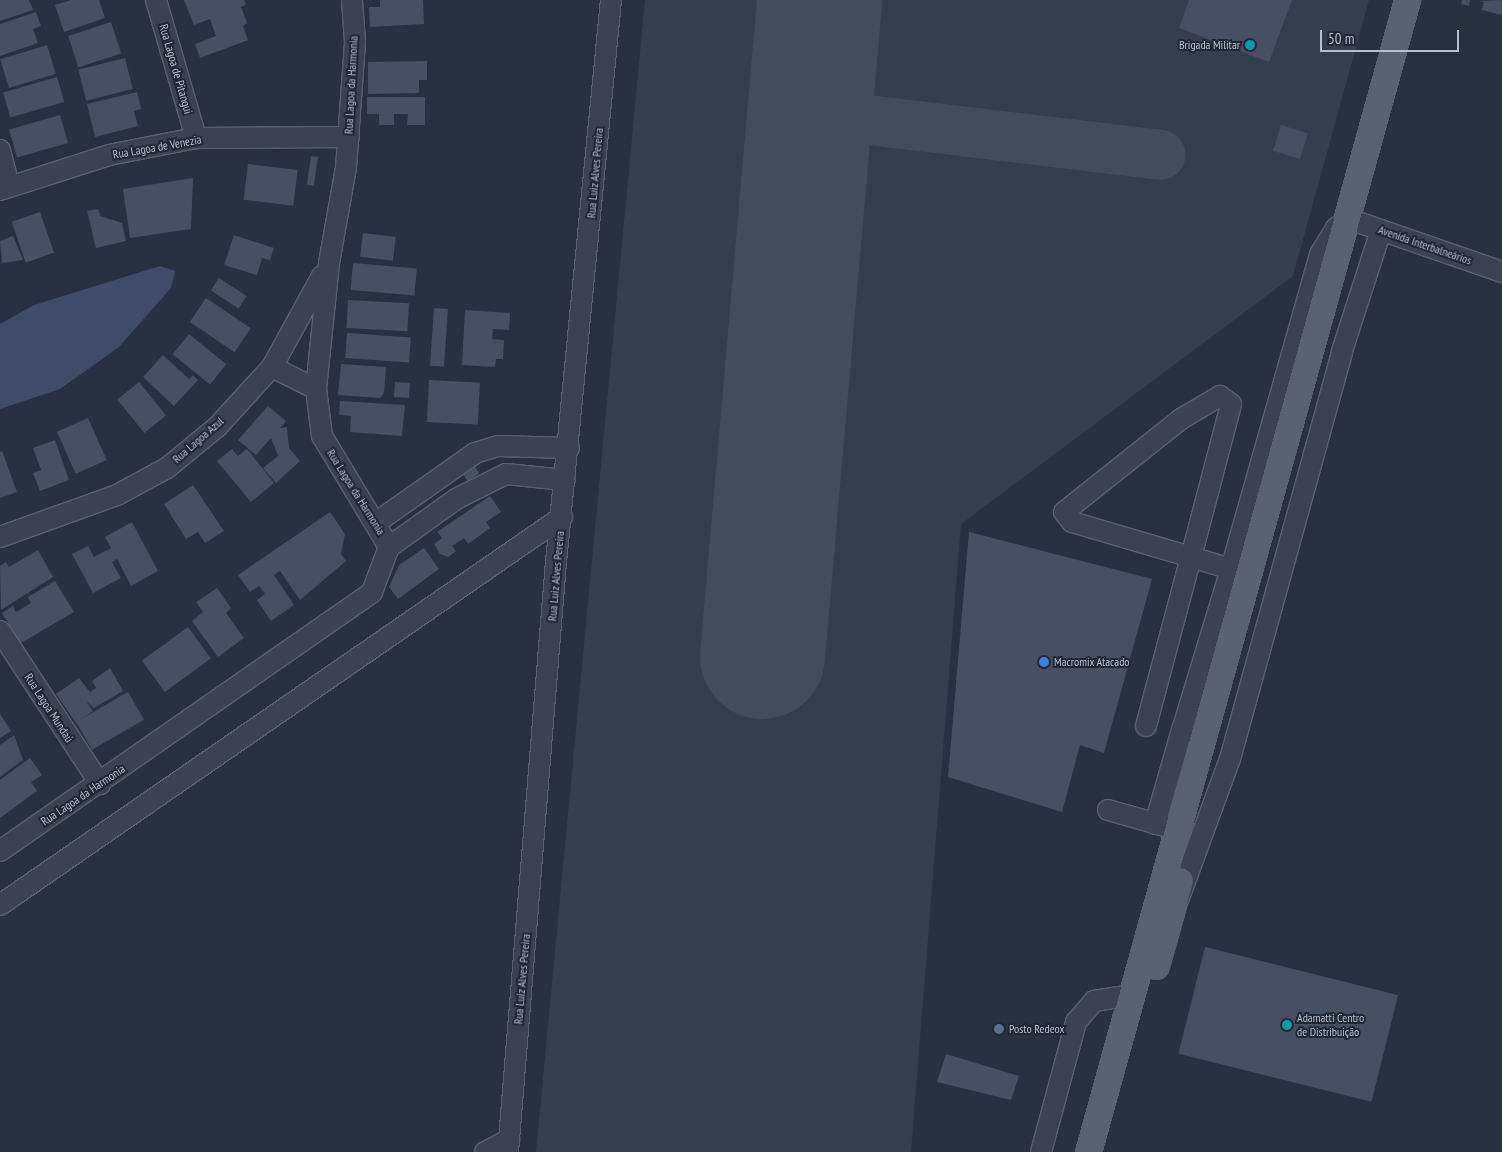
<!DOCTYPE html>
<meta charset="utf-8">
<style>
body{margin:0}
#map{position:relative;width:1502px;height:1152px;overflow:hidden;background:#283041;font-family:"PT Sans Narrow",sans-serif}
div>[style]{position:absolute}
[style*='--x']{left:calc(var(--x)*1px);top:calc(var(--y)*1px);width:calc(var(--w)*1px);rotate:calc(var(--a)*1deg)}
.airport>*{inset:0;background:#363d4e}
.water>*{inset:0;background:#3f4b69}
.taxiway>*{height:50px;margin:-25px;padding:0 25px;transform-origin:25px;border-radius:25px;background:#444b5c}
.runway>*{height:125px;margin:-62.5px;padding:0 62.5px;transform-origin:62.5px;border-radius:62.5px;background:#444b5c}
.building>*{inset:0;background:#474f62;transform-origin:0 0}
.roads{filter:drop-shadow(1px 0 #5a606e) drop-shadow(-1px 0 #5a606e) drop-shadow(0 1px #5a606e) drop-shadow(0 -1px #5a606e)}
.minor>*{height:20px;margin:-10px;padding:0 10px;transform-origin:10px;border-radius:10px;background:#3c4251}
.major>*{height:25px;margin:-12.5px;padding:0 12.5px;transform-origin:12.5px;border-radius:12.5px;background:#5a6170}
.dots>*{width:14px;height:14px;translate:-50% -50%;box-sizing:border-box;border:2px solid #212736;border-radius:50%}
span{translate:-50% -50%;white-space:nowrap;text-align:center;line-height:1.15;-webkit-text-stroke:4px #212736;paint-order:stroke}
.poi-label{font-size:12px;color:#b9becb}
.right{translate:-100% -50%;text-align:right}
.left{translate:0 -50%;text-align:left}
.street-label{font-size:12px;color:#b9becb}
.scale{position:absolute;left:1320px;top:30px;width:139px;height:22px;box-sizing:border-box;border:2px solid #b9becb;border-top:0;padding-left:6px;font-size:15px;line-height:18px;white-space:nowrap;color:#b9becb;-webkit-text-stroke:4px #212736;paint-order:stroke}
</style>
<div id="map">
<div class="airport">
<i style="clip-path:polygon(645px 0,1369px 0,1293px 276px,961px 524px,911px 1152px,536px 1152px)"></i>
</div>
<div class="water">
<i style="clip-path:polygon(160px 266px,175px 271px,171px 288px,119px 347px,60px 389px,0 409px,0 324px,34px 305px)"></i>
</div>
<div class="taxiway">
<i style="--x:809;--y:113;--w:354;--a:6.8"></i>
</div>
<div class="runway">
<i style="--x:762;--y:656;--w:658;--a:-85.03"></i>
</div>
<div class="building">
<i style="clip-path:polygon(0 0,29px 0,33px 10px,0 21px)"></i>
<i style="clip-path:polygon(71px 0,99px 0,105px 18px,64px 32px,55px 5px)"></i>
<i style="clip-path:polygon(184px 0,244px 0,246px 5px,241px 7px,247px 23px,243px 26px,248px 40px,200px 58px,195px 44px,216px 36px,210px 19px,194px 25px)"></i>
<i style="clip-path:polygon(380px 0,423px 0,424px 24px,370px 27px,369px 7px,380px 7px)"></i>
<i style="clip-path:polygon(1189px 0,1292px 0,1269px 62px,1179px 28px)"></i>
<i style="clip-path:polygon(1462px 0,1470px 0,1469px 6px,1461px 4px)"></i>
<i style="clip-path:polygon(1502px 0,1502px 15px,1482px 10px,1484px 2px,1479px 1px)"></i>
<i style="clip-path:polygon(36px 12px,41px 26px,33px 29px,38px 43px,0 56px,0 24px)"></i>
<i style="left:111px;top:22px;width:33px;height:45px;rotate:72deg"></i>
<i style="left:47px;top:45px;width:30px;height:49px;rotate:73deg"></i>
<i style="left:125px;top:58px;width:32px;height:48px;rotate:76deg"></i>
<i style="clip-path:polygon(427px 61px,427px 80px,419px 80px,419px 93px,368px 94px,368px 62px)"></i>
<i style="left:57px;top:77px;width:26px;height:56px;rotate:74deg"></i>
<i style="clip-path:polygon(137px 92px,141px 109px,134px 111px,138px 126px,95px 137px,87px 104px)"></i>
<i style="clip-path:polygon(367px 97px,425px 97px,425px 125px,407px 125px,408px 114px,394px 114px,394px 125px,379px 125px,379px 114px,367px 114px)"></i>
<i style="left:60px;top:115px;width:29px;height:53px;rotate:74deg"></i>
<i style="left:1281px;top:125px;width:28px;height:27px;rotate:17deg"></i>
<i style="left:311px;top:156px;width:7px;height:29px;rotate:8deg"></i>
<i style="left:248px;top:164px;width:50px;height:36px;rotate:7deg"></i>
<i style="clip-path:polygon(193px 178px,191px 229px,130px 238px,123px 189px)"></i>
<i style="clip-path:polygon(98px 209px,100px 216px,122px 223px,126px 241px,96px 248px,87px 211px)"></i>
<i style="left:40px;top:212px;width:43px;height:30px;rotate:71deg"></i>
<i style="left:363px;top:233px;width:33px;height:24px;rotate:7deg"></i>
<i style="clip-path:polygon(234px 235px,274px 248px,270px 260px,262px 258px,257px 275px,224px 265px)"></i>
<i style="clip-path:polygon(13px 236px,23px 260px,2px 263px,0 241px)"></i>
<i style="left:353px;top:263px;width:64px;height:27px;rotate:5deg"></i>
<i style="left:219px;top:278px;width:33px;height:15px;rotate:33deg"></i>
<i style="left:206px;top:298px;width:54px;height:29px;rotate:34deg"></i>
<i style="left:348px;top:300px;width:61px;height:28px;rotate:3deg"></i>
<i style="left:434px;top:308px;width:14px;height:58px;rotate:4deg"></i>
<i style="clip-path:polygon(465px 310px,510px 313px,509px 330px,493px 329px,492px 339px,504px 340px,503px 359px,496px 359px,495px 367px,462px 365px)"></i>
<i style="left:347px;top:333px;width:64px;height:25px;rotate:4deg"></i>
<i style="left:189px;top:334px;width:48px;height:26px;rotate:39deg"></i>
<i style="clip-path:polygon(163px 355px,189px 379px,193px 375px,198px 380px,174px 406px,143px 377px)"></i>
<i style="clip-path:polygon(341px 364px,386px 367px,384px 393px,380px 398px,338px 395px)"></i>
<i style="left:429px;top:380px;width:51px;height:42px;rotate:3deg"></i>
<i style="left:139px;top:382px;width:43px;height:28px;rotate:51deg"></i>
<i style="left:395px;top:382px;width:15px;height:15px;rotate:4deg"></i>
<i style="clip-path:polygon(340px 401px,405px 405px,402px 436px,350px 432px,351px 416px,339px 415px)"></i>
<i style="clip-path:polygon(268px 406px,286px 421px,280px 428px,287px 427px,289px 448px,300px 461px,276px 483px,263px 468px,278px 456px,271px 438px,256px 455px,238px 440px)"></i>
<i style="left:88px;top:418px;width:46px;height:34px;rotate:66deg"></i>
<i style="clip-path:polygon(55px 440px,69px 480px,40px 491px,33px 473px,41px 470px,33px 448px)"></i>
<i style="clip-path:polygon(232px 449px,238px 456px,247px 449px,274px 483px,251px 502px,217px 461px)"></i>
<i style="clip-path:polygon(2px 451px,17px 492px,0 498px,0 452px)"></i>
<i style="left:467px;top:455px;width:22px;height:14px;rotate:56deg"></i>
<i style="clip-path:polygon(193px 485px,224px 531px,205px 543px,198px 532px,186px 539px,164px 504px)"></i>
<i style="clip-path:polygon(490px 496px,501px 512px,486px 522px,490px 528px,468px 544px,464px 538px,452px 546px,456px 551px,448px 557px,440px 554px,434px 544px,442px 538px,437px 532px)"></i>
<i style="clip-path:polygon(330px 512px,345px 534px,341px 554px,346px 561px,300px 600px,280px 571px,274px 575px,294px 605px,271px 621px,257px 600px,265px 594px,259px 586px,250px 592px,238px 575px)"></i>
<i style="clip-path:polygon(132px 522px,158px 571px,131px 586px,117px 559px,112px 562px,121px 578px,93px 593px,72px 554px,88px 546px,94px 557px,111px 548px,105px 537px)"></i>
<i style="clip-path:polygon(969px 532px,1152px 579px,1104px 753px,1080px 745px,1062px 812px,948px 777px)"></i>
<i style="clip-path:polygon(424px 548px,439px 569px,398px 599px,389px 587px,399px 565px)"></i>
<i style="clip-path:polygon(38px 550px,53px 577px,1px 610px,0 566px,6px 562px,9px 567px)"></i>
<i style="clip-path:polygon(55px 581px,74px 612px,21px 643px,2px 613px,13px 606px,16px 612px,31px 603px,28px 597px)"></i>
<i style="clip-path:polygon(217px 588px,231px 608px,226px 613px,244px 638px,218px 657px,192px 621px,203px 612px,196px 602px)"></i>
<i style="left:188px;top:627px;width:39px;height:57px;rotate:54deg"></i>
<i style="clip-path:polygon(110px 668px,123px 691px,94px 708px,86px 701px,93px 711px,76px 723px,56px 694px,79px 678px,90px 692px,96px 688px,92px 681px)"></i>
<i style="left:128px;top:692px;width:32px;height:60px;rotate:60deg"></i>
<i style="clip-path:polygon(0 714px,11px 731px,0 738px)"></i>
<i style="clip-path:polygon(14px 735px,23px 760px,0 777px,0 745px)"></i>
<i style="clip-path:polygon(30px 758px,42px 775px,31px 782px,37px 791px,0 818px,0 780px)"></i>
<i style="left:1205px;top:947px;width:199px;height:110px;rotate:14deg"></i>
<i style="clip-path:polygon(946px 1054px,1019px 1076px,1011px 1100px,937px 1082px)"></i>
</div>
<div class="roads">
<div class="minor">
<i style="--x:156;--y:0;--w:144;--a:73.8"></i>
<i style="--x:0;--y:150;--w:37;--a:76"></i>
<i style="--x:0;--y:190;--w:114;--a:-17.8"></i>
<i style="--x:109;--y:155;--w:89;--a:-11.1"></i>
<i style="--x:196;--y:138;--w:153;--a:-0.4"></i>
<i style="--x:272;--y:367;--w:49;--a:26.6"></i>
<i style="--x:377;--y:522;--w:120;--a:-35.1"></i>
<i style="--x:475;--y:453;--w:24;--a:-17"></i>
<i style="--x:498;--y:446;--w:71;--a:1.6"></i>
<i style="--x:0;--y:537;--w:124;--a:-19.7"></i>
<i style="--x:117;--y:495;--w:57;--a:-28.4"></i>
<i style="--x:167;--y:468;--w:65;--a:-39.4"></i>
<i style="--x:217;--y:427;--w:81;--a:-47.5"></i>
<i style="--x:272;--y:367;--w:104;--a:-61.2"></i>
<i style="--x:389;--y:547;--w:82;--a:-35.6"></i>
<i style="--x:456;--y:499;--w:56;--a:-26.6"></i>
<i style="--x:506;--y:474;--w:59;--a:5.8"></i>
<i style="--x:1231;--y:569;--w:327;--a:-74.2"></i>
<i style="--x:1320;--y:254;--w:31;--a:-58"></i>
<i style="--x:1336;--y:228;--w:16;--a:-35"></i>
<i style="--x:1349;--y:219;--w:162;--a:19.1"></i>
<i style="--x:0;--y:631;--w:183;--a:56.8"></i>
<i style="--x:1146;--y:726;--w:175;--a:-75.1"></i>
<i style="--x:1191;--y:557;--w:158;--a:-75.3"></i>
<i style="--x:1231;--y:404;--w:14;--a:-144"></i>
<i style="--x:1220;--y:396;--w:45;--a:149.5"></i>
<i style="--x:1181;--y:419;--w:149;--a:141.5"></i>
<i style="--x:1064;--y:512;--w:13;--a:51"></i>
<i style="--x:1072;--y:522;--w:124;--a:16.4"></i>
<i style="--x:1191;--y:557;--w:42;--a:16.7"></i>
<i style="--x:1231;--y:569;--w:168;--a:106.9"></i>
<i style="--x:1108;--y:810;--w:62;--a:15.8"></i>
<i style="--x:1155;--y:824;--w:98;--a:-74"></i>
<i style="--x:1182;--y:730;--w:12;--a:9"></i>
<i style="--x:0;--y:851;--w:453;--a:-34.8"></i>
<i style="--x:372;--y:592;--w:48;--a:-69.3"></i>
<i style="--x:389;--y:547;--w:130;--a:-121.1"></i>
<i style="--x:322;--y:436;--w:47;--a:-97.3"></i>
<i style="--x:316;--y:389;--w:127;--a:-84.1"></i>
<i style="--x:329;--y:263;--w:97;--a:-79.9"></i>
<i style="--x:346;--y:168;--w:126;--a:-85.9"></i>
<i style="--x:355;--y:42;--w:42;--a:-94.1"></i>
<i style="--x:1179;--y:898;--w:148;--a:-69.9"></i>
<i style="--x:1230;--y:759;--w:423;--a:-74.6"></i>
<i style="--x:1342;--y:351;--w:127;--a:-72.1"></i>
<i style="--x:0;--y:905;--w:683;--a:-34.62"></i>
<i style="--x:485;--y:1152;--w:27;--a:-27"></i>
<i style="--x:508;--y:1152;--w:592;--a:-85.35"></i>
<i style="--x:556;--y:562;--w:565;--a:-84.41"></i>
<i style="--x:1041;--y:1152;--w:135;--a:-74.9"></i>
<i style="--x:1076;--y:1022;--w:28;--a:-49"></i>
<i style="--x:1094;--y:1001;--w:37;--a:-9"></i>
</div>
<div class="major">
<i style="--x:1156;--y:966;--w:89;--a:-74.4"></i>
<i style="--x:1088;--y:1152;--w:1195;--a:-74.52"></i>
</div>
</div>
<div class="dots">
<i style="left:1250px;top:45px;background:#0f9aa8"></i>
<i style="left:1044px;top:662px;background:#3f7fe0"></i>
<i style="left:1287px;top:1025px;background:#0f9aa8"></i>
<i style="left:999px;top:1029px;background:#5c6f8a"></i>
</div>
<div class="poi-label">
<span class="right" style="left:1240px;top:45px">Brigada Militar</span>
<span class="left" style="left:1054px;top:662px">Macromix Atacado</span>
<span class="left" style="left:1297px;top:1025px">Adamatti Centro<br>de Distribuição</span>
<span class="left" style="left:1009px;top:1029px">Posto Redeox</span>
</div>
<div class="street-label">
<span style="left:176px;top:69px;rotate:74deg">Rua Lagoa de Pitangui</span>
<span style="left:351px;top:85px;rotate:-87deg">Rua Lagoa da Harmonia</span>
<span style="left:157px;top:147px;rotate:-10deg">Rua Lagoa de Venezia</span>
<span style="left:595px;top:173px;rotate:-85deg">Rua Luiz Alves Pereira</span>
<span style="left:1425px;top:245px;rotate:19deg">Avenida Interbalneários</span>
<span style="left:198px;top:440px;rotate:-41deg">Rua Lagoa Azul</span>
<span style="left:356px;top:492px;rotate:58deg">Rua Lagoa da Harmonia</span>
<span style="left:556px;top:576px;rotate:-85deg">Rua Luiz Alves Pereira</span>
<span style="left:49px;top:708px;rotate:57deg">Rua Lagoa Mundaú</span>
<span style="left:83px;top:795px;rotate:-34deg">Rua Lagoa da Harmonia</span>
<span style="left:522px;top:979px;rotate:-85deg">Rua Luiz Alves Pereira</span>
</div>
<div class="scale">50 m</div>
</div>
